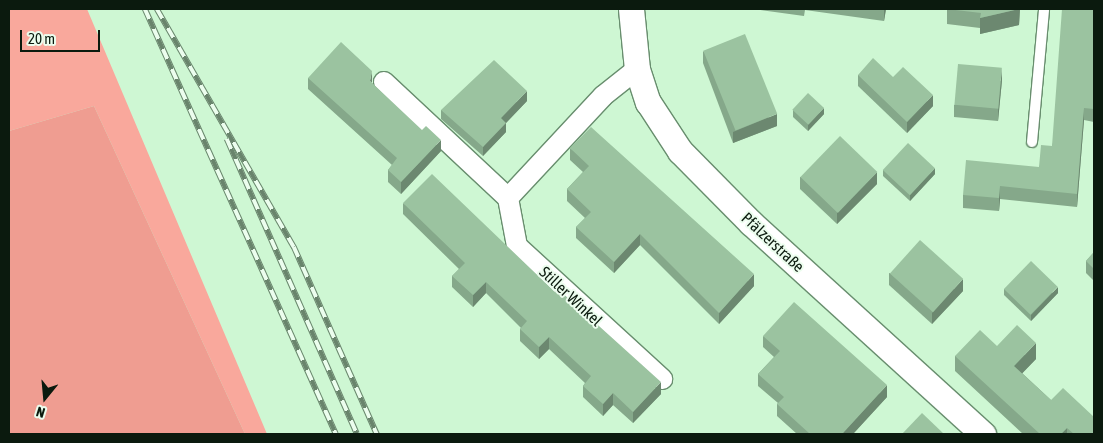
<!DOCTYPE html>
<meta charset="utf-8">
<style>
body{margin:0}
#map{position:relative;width:1103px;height:443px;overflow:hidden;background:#cef7d3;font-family:"Asap Condensed",sans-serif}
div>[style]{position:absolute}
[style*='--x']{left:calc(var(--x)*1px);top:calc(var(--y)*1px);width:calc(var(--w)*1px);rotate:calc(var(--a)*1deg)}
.green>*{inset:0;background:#f9a89c}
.forest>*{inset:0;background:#ef9d91}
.roads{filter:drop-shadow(1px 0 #688e6e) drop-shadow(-1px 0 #688e6e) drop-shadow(0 1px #688e6e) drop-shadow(0 -1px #688e6e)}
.service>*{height:10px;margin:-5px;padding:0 5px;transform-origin:5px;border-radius:5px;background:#fff}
.minor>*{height:20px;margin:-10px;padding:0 10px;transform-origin:10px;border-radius:10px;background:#fff}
.tertiary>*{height:25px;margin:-12.5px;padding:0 12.5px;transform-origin:12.5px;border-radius:12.5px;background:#fff}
.rail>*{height:5.5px;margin-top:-2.75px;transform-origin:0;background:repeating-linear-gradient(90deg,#ecfdee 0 11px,#69846c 0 22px);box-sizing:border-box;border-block:1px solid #69846c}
.wall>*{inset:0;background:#85a88a}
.shaded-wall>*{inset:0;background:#6c8870}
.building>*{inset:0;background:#9bc3a0;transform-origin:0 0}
span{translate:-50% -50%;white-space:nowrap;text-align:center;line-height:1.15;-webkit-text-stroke:4px #ecfdee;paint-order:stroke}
.street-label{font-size:16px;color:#0b1a0e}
.frame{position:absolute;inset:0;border:10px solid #0b1a0e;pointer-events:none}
.north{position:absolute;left:20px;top:373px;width:50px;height:50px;-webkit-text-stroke:4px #ecfdee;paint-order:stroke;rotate:197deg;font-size:14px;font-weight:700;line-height:20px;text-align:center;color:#0b1a0e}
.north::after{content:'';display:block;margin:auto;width:18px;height:22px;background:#0b1a0e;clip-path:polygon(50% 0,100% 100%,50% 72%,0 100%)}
.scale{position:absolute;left:20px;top:30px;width:80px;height:22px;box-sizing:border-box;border:2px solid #0b1a0e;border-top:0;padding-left:6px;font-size:15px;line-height:18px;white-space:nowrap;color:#0b1a0e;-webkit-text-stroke:4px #ecfdee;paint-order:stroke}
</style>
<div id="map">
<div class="green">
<i style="clip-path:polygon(9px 9px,87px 9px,267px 434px,245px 434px,94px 106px,9px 131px)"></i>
</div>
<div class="forest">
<i style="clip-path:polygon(94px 106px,245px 434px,9px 434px,9px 131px)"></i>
</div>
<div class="roads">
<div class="service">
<i style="--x:1032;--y:142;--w:134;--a:-84.8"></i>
</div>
<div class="minor">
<i style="--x:384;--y:82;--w:170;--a:43.1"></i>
<i style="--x:508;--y:198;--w:139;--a:-47"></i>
<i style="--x:603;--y:96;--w:43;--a:-38.5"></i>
<i style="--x:508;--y:198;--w:49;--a:79.4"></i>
<i style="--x:517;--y:246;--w:197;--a:42.5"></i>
</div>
<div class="tertiary">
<i style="--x:631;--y:9;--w:60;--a:84.3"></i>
<i style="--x:637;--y:69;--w:35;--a:72"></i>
<i style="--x:648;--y:102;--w:59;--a:56.9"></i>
<i style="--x:680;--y:151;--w:101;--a:45.4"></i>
<i style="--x:751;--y:223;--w:314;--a:42.3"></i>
</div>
</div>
<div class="rail">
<i style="--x:145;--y:9;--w:466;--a:65.8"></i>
<i style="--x:157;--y:9;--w:275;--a:60.1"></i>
<i style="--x:294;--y:247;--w:205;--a:66.1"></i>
<i style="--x:227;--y:139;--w:322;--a:66.2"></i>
</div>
<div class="wall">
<i style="clip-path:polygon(753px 9px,886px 9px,884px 21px,805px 10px,804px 16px)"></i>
<i style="clip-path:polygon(947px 9px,1020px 9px,1019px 25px,980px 34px,980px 28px,947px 24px)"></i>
<i style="clip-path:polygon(1094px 9px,1094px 122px,1084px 120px,1077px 207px,1000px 199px,999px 211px,963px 208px,963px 195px,1039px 167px,1052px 146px)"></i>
<i style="clip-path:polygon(703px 51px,777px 126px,733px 143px,703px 63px)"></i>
<i style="clip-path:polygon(858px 75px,893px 77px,933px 106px,907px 133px,858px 86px)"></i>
<i style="clip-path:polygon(308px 78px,372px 83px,441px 151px,401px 194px,388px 182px,388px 170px,392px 165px,308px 89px)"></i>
<i style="clip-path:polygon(1002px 80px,998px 121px,954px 117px,954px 105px)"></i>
<i style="clip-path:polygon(527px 101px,506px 123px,506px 132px,483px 156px,441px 119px,441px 110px)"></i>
<i style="clip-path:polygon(793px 110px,824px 114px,808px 131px,793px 117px)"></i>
<i style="clip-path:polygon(570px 148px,754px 286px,719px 324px,640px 245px,614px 273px,576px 238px,576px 227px,585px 218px,567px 201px,567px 189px,583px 172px,570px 160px)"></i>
<i style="clip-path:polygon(883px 170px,935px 174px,910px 201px,883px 176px)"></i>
<i style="clip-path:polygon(800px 177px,877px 184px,837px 224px,800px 189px)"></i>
<i style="clip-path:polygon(403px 203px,661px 394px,633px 423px,613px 405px,603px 416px,583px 397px,583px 386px,585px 383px,549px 349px,539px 359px,520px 341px,520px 329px,521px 328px,486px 293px,473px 307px,452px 287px,452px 276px,459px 269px,403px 214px)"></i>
<i style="clip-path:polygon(1094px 252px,1094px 281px,1086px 273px,1086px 261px)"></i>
<i style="clip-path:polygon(889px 273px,963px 291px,932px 324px,889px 285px)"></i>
<i style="clip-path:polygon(1004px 289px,1058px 293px,1031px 321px,1004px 295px)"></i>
<i style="clip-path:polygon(763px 336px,887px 397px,853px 434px,797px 434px,777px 416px,777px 404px,778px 403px,758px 386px,758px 374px,774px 357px,763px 347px)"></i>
<i style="clip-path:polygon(997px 346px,1036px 359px,1022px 373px,1051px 400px,1094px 434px,1023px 434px,955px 371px,955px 356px)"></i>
</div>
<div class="shaded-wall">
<i style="clip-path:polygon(885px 9px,886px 9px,884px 21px,884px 10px)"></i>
<i style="clip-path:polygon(1019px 9px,1020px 9px,1019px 25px,980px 34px,980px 18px)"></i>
<i style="clip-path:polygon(1002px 68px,1002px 80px,998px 121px,998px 110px)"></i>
<i style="clip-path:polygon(372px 71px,372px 83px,370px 81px)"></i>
<i style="clip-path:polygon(527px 91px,527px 101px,506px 123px,506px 132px,483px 156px,483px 147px,501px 118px)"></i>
<i style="clip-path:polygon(933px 95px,933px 106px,907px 133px,907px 122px)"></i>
<i style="clip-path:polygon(824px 108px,824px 114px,808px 131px,808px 124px)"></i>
<i style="clip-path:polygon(1084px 108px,1084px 120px,1077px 207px,1077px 194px)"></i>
<i style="clip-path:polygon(777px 114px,777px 126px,733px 143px,733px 132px)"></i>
<i style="clip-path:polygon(441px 140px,441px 151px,401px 194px,401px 182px)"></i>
<i style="clip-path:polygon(935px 168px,935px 174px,910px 201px,910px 195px)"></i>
<i style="clip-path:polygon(877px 172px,877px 184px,837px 224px,837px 212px)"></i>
<i style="clip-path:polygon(1000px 186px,1000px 199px,999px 211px,999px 198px)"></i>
<i style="clip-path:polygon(640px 234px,640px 245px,614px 273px,614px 262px)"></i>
<i style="clip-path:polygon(754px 274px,754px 286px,719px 324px,719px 313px)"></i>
<i style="clip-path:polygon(963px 279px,963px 291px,932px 324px,932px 313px)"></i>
<i style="clip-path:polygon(486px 282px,486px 293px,473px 307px,473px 295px)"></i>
<i style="clip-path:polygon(1058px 287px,1058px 293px,1031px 321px,1031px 315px)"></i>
<i style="clip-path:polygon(549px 337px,549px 349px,539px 359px,539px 347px)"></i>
<i style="clip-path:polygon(1036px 343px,1036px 359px,1014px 382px,1014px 366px)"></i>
<i style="clip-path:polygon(661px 382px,661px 394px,633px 423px,633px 412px)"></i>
<i style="clip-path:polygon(887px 385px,887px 397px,853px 434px,843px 434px,843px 433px)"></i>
<i style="clip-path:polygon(613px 393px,613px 405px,603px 416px,603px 404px)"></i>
<i style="clip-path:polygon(1067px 428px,1067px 434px,1061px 434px)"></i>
</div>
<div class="building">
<i style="clip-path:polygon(947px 9px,1019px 9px,980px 18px,981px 13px)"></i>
<i style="clip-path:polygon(1062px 9px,1094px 9px,1094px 109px,1084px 108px,1077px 194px,1000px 186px,999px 198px,963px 195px,966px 160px,1039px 167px,1041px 145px,1052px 146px)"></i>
<i style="left:745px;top:34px;width:86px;height:45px;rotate:68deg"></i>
<i style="clip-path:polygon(341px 42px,372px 71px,370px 81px,422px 130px,426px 126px,441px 140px,401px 182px,388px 170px,397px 158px,308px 78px)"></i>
<i style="clip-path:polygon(873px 58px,893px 77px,903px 67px,933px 95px,907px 122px,858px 75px)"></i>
<i style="clip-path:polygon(494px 60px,527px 91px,501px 118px,506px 123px,483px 147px,441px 110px)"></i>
<i style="left:958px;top:64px;width:44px;height:41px;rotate:5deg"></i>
<i style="left:808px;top:93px;width:22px;height:23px;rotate:43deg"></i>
<i style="clip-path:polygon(591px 127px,754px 274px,719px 313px,640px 234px,614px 262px,576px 227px,591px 212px,567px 189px,589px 166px,570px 148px)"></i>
<i style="left:840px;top:136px;width:52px;height:57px;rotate:44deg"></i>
<i style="left:908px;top:143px;width:37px;height:37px;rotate:43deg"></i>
<i style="clip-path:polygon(432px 174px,555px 292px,558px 289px,661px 382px,633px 412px,613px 393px,603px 404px,583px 386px,591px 376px,549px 337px,539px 347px,520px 329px,527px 321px,486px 282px,473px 295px,452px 276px,465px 263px,403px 203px)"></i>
<i style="left:920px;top:240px;width:58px;height:45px;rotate:42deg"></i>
<i style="clip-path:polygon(1094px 252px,1094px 269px,1086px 261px)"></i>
<i style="left:1031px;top:261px;width:37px;height:39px;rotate:44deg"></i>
<i style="clip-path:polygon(794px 302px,887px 385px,843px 433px,844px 434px,810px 434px,777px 404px,784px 397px,758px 374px,780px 351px,763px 336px)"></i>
<i style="clip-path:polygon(1017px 325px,1036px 343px,1014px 366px,1051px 400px,1063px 388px,1094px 417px,1094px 434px,1074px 434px,1067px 428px,1061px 434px,1040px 434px,955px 356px,980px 330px,997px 346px)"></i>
<i style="clip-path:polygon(922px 413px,944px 434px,902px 434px)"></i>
</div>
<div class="street-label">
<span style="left:773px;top:242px;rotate:43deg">Pfälzerstraße</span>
<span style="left:571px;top:296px;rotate:43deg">Stiller Winkel</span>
</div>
<div class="frame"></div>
<div class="north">N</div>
<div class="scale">20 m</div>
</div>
